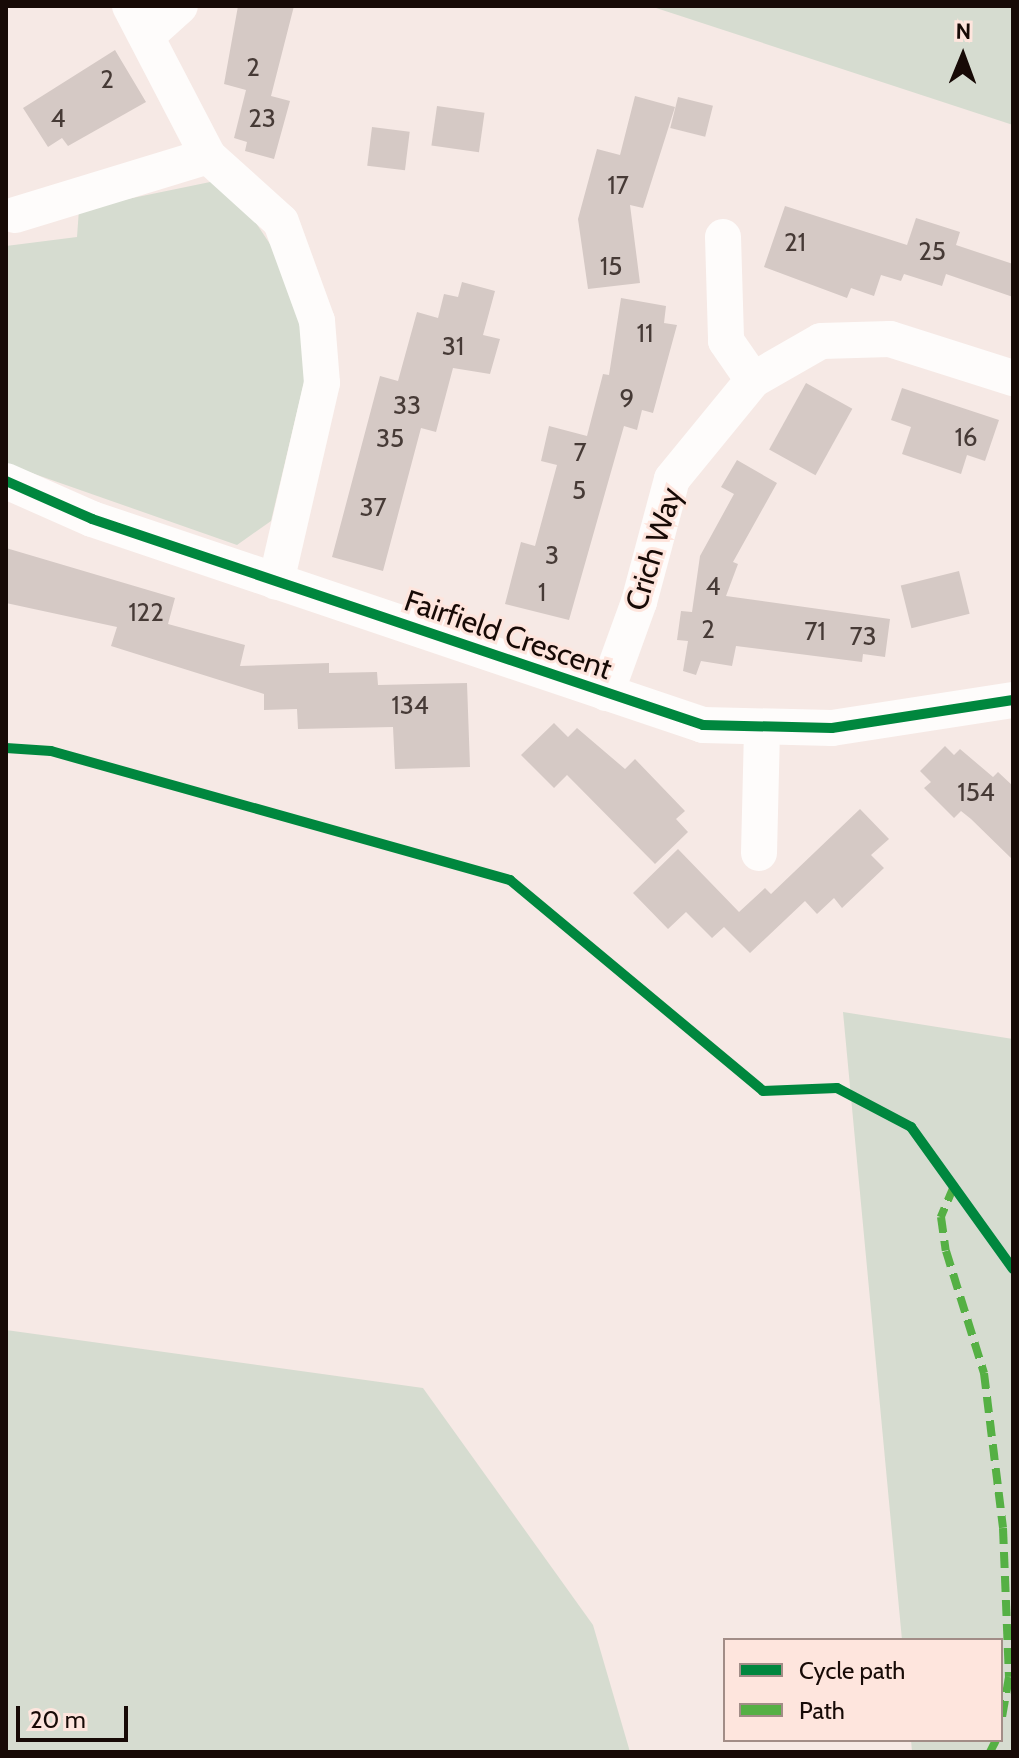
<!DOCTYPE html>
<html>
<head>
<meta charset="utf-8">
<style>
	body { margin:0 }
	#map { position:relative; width:1019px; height:1758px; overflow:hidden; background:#f6e9e5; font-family:Cabin,sans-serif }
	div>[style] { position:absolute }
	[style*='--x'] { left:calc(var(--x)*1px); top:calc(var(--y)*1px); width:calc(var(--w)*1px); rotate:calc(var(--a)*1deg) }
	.green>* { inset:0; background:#d6dcd0 }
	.building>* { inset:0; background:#d5c9c5; transform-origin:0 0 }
	.street>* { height:36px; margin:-18px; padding:0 18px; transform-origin:18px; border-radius:18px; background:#fefcfb }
	.quiet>* { height:8px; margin-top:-4px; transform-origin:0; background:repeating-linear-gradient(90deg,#55b044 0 16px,transparent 0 24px) }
	.cycleway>* { height:10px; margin:-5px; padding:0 5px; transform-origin:5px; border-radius:5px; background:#00873e }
	span { translate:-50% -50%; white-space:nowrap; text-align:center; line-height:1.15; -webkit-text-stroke:6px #fee5dd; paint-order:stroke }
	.number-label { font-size:26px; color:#463a36 }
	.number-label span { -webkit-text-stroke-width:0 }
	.street-label { font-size:30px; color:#170a06 }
	.frame { position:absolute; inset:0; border:8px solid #170a06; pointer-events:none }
	.legend { position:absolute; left:723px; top:1638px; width:280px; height:104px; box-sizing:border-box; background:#fee5dd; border:2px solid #a28d87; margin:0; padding:10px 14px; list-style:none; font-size:24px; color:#170a06 }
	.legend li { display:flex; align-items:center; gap:16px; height:40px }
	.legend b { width:40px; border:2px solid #a28d87 }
	.north { position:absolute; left:923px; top:16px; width:80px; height:80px; -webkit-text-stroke:6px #fee5dd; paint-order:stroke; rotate:1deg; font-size:22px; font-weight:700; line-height:32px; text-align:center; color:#170a06 }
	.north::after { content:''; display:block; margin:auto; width:28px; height:36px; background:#170a06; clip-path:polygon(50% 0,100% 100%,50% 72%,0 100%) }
	.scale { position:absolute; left:16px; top:1706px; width:112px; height:36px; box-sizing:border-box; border:4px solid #170a06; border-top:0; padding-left:10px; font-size:24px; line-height:28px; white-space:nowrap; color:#170a06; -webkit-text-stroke:6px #fee5dd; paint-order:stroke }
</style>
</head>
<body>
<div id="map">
	<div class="green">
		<div style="clip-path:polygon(650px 6px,1013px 6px,1013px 125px)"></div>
		<div style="clip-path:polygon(215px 181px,252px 217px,282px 262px,304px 310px,305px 378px,271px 521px,237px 545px,6px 464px,6px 246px,77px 237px,79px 209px)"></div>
		<div style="clip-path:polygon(843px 1012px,1013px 1039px,1013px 1752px,912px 1752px,911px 1740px,1001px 1740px,1001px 1640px,902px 1640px)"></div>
		<div style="clip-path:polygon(6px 1330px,423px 1388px,593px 1625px,630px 1752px,6px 1752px)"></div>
	</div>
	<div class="building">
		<div style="clip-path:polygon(238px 6px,294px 6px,271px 96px,290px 101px,274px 159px,245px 151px,247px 142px,234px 138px,246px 90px,224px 84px)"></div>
		<div style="clip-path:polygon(115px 50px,146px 102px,68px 146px,62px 138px,48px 147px,23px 108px)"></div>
		<div style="clip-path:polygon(635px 96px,675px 107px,643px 208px,630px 205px,640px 283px,588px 289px,578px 219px,597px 149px,620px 155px)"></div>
		<div style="left:678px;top:97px;width:36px;height:32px;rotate:14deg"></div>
		<div style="left:437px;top:106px;width:48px;height:40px;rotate:8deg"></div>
		<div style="left:372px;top:127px;width:38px;height:39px;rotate:7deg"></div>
		<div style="clip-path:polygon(785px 206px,907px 245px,916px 218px,960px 232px,956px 245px,1013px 264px,1013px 297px,946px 274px,942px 286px,904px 274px,901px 281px,881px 275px,874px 296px,851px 288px,847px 298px,764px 267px)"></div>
		<div style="clip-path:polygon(462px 282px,495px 291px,483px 335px,500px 339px,490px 374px,453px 368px,436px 432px,421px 428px,383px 571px,332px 557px,380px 376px,398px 381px,417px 312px,438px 318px,444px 294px,458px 297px)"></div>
		<div style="clip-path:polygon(621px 298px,666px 306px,664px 323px,677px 325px,653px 413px,642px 410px,637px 430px,624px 426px,569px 620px,505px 604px,521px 542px,535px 546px,557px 465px,541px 461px,549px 426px,587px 436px,603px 374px,609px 375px)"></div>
		<div style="left:806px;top:383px;width:53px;height:76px;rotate:29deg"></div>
		<div style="clip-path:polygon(902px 388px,999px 420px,985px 461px,967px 455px,961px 474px,902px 454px,911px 427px,891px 420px)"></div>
		<div style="clip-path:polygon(737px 460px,777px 483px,733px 562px,738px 564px,726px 596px,890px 619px,885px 657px,863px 654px,862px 662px,736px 646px,732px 666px,701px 661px,696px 675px,683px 671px,688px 641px,677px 640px,681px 611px,692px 612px,700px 556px,734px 494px,721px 487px)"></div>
		<div style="clip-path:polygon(6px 548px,175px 598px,168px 624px,245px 645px,240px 666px,329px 663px,329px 673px,377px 672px,378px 685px,467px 683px,470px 767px,395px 769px,393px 727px,298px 729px,297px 709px,264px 710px,264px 694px,111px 646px,117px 627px,6px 603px)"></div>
		<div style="left:959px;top:571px;width:44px;height:60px;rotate:76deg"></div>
		<div style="clip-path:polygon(554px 723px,568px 737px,577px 728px,625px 769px,635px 759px,685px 811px,676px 819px,688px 832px,655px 864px,567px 775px,554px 788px,521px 755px)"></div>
		<div style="clip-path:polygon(945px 746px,954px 755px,960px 749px,993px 777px,998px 772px,1013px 786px,1013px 860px,971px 819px,961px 811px,954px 818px,924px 788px,931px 782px,920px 771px)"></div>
		<div style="clip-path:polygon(860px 809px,889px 839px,871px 855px,884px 868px,842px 908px,834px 898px,817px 914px,805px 901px,750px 953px,724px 927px,712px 938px,686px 912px,668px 929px,633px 893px,678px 849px,739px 912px,765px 888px,771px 894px)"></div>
	</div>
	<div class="street">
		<div style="--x:130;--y:6;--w:169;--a:62.5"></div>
		<div style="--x:208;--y:156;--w:98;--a:42.1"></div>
		<div style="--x:281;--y:222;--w:105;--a:70"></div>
		<div style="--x:317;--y:321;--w:62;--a:85.4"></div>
		<div style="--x:322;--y:383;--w:204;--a:103"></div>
		<div style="--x:148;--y:35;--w:43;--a:-42.2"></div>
		<div style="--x:15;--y:215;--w:202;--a:-17"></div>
		<div style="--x:723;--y:237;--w:104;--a:88.3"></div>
		<div style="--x:726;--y:341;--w:47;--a:55.3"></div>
		<div style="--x:6;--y:481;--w:94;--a:23.8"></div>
		<div style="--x:92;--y:519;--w:645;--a:18.63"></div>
		<div style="--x:703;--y:725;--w:129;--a:1.3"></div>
		<div style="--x:832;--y:728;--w:183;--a:-8.8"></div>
		<div style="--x:606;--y:693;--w:97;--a:-70.1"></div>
		<div style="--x:639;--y:602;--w:127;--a:-75"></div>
		<div style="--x:672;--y:479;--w:128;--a:-50.7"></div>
		<div style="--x:753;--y:380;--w:78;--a:-29.8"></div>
		<div style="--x:821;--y:341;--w:69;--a:-1.7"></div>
		<div style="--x:890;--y:339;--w:129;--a:17.6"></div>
		<div style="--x:759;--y:853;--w:122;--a:-88.6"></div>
	</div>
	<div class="quiet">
		<div style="--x:954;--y:1186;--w:34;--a:113"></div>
		<div style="--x:941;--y:1217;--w:34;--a:82"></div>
		<div style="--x:946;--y:1251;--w:128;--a:72.7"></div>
		<div style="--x:984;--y:1373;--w:156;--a:83"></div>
		<div style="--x:1003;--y:1528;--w:149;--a:87.7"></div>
		<div style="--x:1009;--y:1677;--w:47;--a:99.9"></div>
		<div style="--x:990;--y:1752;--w:13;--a:-63"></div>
	</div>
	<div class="cycleway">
		<div style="--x:6;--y:481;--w:94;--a:23.8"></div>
		<div style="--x:92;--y:519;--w:645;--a:18.63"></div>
		<div style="--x:703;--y:725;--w:129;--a:1.3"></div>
		<div style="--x:832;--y:728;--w:183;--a:-8.8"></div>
		<div style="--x:6;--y:748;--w:45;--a:3.8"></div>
		<div style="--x:51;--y:751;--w:477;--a:15.7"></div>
		<div style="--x:510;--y:880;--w:329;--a:39.8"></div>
		<div style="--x:763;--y:1091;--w:74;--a:-2.3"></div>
		<div style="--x:837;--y:1088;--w:84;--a:27.8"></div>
		<div style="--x:911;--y:1127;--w:175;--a:54.3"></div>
	</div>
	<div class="number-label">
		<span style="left:253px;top:68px">2</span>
		<span style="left:107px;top:80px">2</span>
		<span style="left:58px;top:119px">4</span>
		<span style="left:262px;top:119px">23</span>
		<span style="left:618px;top:186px">17</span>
		<span style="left:795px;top:243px">21</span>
		<span style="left:932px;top:252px">25</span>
		<span style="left:611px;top:267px">15</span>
		<span style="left:645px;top:334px">11</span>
		<span style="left:453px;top:347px">31</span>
		<span style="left:627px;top:399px">9</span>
		<span style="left:407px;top:406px">33</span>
		<span style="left:966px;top:438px">16</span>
		<span style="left:390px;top:439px">35</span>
		<span style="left:580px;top:453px">7</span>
		<span style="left:579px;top:491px">5</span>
		<span style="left:373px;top:508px">37</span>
		<span style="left:552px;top:556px">3</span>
		<span style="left:713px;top:587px">4</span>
		<span style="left:542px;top:593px">1</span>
		<span style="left:146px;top:613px">122</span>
		<span style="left:708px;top:630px">2</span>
		<span style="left:815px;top:632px">71</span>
		<span style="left:863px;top:637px">73</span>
		<span style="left:410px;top:706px">134</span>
		<span style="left:976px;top:793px">154</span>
	</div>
	<div class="street-label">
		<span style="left:654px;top:549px;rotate:-73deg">Crich Way</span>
		<span style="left:508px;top:635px;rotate:19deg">Fairfield Crescent</span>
	</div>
	<div class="frame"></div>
	<ul class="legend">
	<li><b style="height:10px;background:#00873e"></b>Cycle path</li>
	<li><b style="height:10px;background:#55b044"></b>Path</li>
	</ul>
	<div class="north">N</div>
	<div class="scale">20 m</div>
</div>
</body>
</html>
